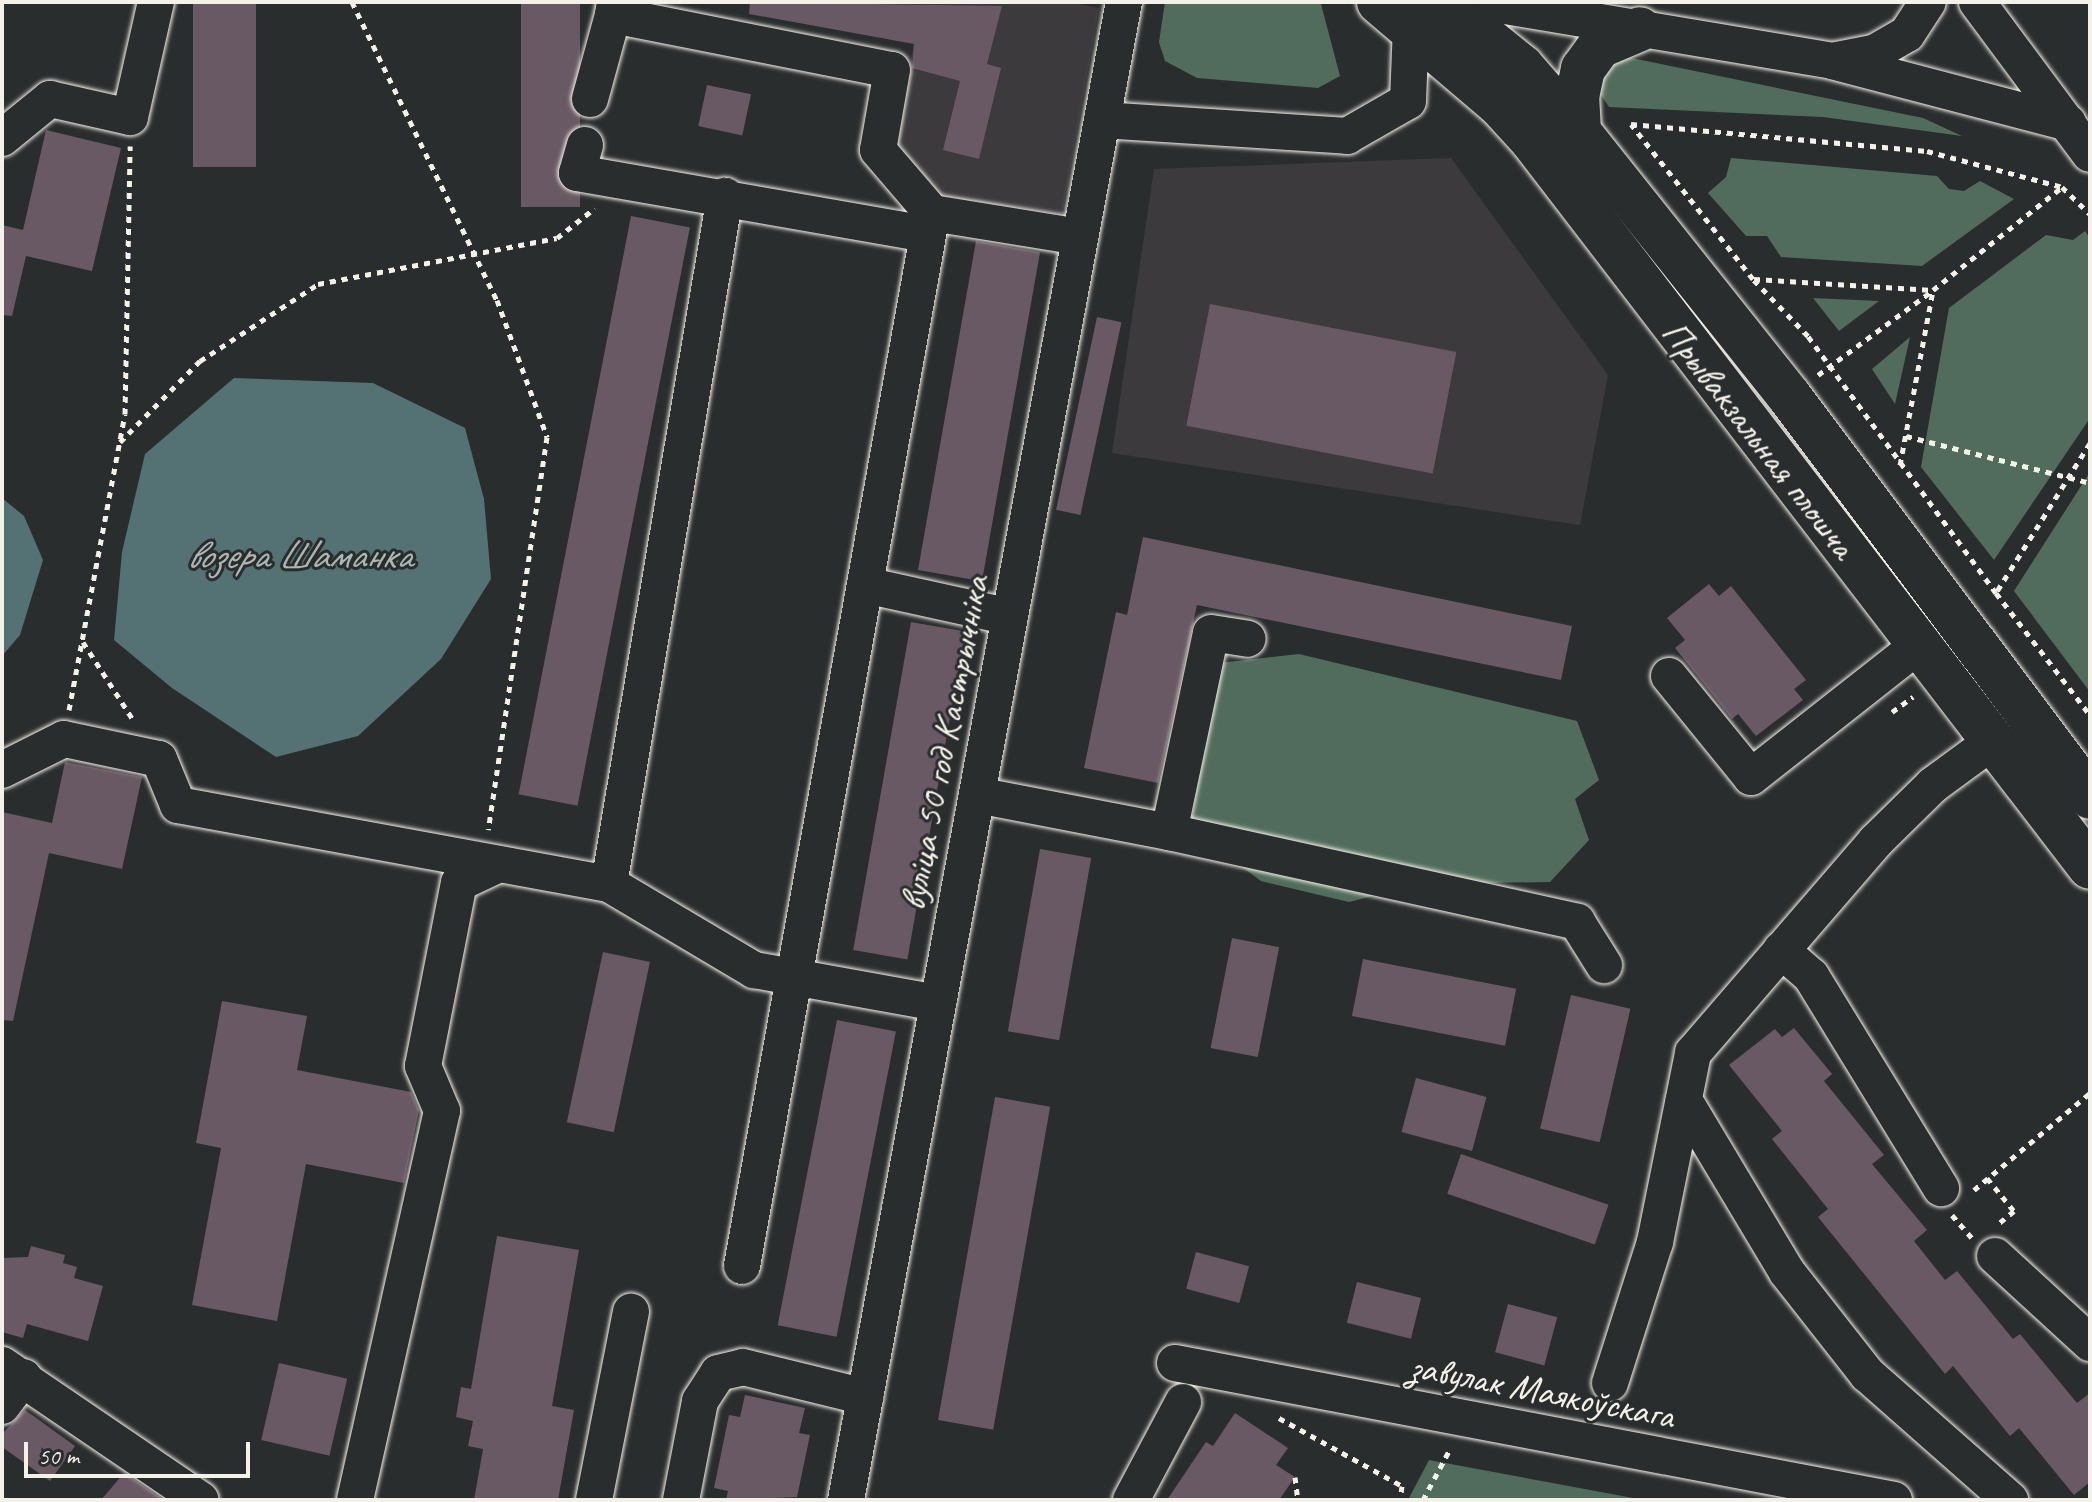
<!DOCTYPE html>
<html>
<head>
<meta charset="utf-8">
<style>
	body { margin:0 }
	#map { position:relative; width:2092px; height:1502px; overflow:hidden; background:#2a2d2e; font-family:Caveat,sans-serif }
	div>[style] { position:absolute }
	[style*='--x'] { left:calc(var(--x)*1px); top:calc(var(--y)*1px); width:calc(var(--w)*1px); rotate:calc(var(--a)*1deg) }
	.built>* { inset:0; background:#3d3a3e }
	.green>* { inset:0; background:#516c5c }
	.water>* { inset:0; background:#547173 }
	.building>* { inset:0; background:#695964; transform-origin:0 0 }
	.path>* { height:5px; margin-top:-2.5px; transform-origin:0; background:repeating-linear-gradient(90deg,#f4f1e8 0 6px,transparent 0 12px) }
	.roads { filter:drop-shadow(0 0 2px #f4f1e8) drop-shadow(0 0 2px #f4f1e8) }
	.minor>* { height:36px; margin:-18px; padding:0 18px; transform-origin:18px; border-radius:18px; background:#2a2d2e }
	.major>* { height:44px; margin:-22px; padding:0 22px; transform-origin:22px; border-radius:22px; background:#2a2d2e }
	span { translate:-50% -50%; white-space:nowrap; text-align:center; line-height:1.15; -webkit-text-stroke:6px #2a2d2e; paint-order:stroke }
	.street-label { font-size:38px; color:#f4f1e8 }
	.water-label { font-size:40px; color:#acb7b3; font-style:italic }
	.frame { position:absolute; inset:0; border:4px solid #f4f1e8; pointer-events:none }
	.scale { position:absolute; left:24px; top:1442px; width:226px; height:36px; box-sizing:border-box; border:4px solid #f4f1e8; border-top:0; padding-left:10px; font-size:24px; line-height:28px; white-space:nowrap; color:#f4f1e8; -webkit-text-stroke:6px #2a2d2e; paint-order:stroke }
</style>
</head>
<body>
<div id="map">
	<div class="built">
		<div style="clip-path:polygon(922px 2px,1068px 2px,1099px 8px,1062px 214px,938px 196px,894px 147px)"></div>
		<div style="clip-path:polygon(1451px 158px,1608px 375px,1580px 525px,1112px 453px,1154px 169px)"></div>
	</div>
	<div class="green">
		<div style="clip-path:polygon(1165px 2px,1321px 4px,1340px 76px,1318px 88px,1197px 78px,1165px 61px,1159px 42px)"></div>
		<div style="clip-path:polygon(1622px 56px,1923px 118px,1962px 136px,1823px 117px,1609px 107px,1599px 92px,1605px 69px)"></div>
		<div style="clip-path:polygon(1731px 158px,1937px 176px,1949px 189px,1964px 191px,1980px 181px,2014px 199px,1922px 266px,1781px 257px,1767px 236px,1746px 236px,1708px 193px,1726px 177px)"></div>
		<div style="clip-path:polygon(2085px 231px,2090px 238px,2090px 418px,1994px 560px,1921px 467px,1949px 308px,2046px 235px,2073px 240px)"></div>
		<div style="clip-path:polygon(1813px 298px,1879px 301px,1839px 331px)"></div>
		<div style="clip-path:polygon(1910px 337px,1895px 404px,1872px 369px)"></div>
		<div style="clip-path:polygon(2090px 472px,2090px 692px,2014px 591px)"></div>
		<div style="clip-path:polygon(1299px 654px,1577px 721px,1599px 780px,1575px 799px,1589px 840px,1550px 882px,1419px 884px,1349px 902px,1261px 881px,1190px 828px,1219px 663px)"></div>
		<div style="clip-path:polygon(1429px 1460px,1644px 1500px,1408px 1500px)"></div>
	</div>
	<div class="water">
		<div style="clip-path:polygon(234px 378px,373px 383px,465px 428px,484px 499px,491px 579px,441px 659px,358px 736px,276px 757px,172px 688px,114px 640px,122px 552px,145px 454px)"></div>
		<div style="clip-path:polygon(2px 498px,24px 516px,43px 560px,20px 635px,2px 656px)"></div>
	</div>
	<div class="building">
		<div style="left:193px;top:2px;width:63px;height:165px"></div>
		<div style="left:521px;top:2px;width:59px;height:205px"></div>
		<div style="clip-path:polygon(750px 2px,1002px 6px,987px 64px,1001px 68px,979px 159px,943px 150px,960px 81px,912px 68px,914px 44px,749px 14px)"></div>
		<div style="left:707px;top:85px;width:45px;height:42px;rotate:12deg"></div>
		<div style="clip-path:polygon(46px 130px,121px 148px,92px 271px,26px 256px,12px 316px,2px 315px,2px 225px,23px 230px)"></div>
		<div style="left:631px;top:216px;width:60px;height:589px;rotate:11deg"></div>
		<div style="left:976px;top:241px;width:65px;height:334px;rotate:10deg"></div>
		<div style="left:1210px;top:304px;width:251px;height:124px;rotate:11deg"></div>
		<div style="left:1097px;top:317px;width:25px;height:197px;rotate:12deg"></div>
		<div style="clip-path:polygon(1143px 537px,1572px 626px,1561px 680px,1197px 605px,1158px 783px,1084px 768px,1116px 612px,1127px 615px)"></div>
		<div style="clip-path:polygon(1709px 584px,1719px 596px,1731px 586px,1806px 680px,1794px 689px,1803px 700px,1756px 736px,1738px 714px,1732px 719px,1675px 648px,1685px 640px,1667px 618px)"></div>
		<div style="left:911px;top:622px;width:55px;height:333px;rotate:10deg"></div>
		<div style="clip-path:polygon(65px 762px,142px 777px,122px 869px,49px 853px,13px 1021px,2px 1020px,2px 812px,52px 823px)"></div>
		<div style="left:1040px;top:849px;width:52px;height:185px;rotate:10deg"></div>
		<div style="left:1232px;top:938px;width:48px;height:112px;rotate:11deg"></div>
		<div style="left:603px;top:952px;width:48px;height:174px;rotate:12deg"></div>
		<div style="left:1363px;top:959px;width:156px;height:58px;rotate:11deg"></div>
		<div style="left:1571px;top:995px;width:61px;height:137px;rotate:13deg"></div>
		<div style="clip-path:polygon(222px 1001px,307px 1016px,297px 1070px,411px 1092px,419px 1110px,404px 1183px,306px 1164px,277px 1321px,192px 1305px,221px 1148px,196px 1143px)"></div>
		<div style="left:837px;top:1020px;width:60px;height:311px;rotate:11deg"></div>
		<div style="clip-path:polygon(1794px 1028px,1832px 1074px,1824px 1081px,1884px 1155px,1872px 1164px,1927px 1230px,1914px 1241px,1945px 1280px,1957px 1271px,2013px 1339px,2020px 1334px,2077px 1403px,2090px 1393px,2090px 1482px,2074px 1495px,2019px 1428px,2010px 1436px,1953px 1366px,1945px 1374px,1818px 1217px,1828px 1209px,1772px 1139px,1782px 1131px,1729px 1065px,1775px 1029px,1782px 1037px)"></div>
		<div style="left:1416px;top:1078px;width:73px;height:56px;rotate:15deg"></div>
		<div style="left:995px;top:1097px;width:56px;height:328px;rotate:10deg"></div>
		<div style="left:1461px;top:1154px;width:156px;height:42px;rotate:19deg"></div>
		<div style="clip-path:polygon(497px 1236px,579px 1250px,552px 1406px,574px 1410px,558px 1500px,474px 1500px,483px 1449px,468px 1446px,473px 1421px,456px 1417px,461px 1387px,471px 1389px)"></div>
		<div style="clip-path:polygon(31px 1246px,65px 1255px,63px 1263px,77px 1267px,74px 1278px,103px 1286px,88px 1341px,27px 1324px,23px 1338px,2px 1332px,2px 1258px,28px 1257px)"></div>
		<div style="left:1196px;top:1252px;width:55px;height:38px;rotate:15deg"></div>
		<div style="left:1357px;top:1282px;width:66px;height:42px;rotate:14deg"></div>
		<div style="left:1508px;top:1304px;width:51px;height:50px;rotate:15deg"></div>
		<div style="left:279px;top:1363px;width:70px;height:79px;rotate:13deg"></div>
		<div style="clip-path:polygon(745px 1395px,805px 1408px,799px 1433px,810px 1435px,797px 1497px,726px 1500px,728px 1491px,714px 1488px,729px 1415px,740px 1417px)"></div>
		<div style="clip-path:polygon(25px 1410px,75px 1446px,50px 1481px,2px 1447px,2px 1434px)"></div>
		<div style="clip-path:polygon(1235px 1413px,1288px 1448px,1276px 1465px,1295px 1477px,1279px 1500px,1167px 1500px,1206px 1442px,1213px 1446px)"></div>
		<div style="clip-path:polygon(124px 1473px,164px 1500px,101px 1500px)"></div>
	</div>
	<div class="path">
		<div style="--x:352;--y:2;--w:331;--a:64.1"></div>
		<div style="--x:497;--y:300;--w:146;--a:69.9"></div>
		<div style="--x:547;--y:437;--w:397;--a:98.5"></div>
		<div style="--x:1754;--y:279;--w:179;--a:3.5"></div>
		<div style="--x:1818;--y:375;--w:142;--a:-36.4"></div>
		<div style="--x:1906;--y:436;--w:190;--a:14.3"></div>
		<div style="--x:120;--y:442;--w:114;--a:-45.4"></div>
		<div style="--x:200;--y:361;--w:141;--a:-33.1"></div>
		<div style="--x:318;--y:284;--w:243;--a:-10.9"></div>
		<div style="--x:557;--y:238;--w:48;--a:-38.3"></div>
		<div style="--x:2090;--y:443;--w:177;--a:122.1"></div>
		<div style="--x:1996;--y:593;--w:154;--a:52.4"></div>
		<div style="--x:1900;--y:465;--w:178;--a:-79.3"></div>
		<div style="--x:1933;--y:290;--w:164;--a:-38.6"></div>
		<div style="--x:1996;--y:593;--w:318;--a:-126.2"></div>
		<div style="--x:1808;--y:336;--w:79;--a:-134"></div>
		<div style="--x:1753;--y:279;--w:197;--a:-128.2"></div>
		<div style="--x:1631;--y:124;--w:297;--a:5.2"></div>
		<div style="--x:1927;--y:151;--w:140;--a:14.9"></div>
		<div style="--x:2062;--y:187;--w:39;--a:44"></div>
		<div style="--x:83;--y:642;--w:94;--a:57.2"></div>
		<div style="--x:69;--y:710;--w:301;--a:-79.3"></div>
		<div style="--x:125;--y:414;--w:268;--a:-88.9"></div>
		<div style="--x:1892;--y:712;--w:26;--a:-36"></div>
		<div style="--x:1987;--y:1178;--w:43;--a:50.7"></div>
		<div style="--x:2014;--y:1211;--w:22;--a:141"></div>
		<div style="--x:1974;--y:1190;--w:151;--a:-39.9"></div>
		<div style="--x:1952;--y:1215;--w:30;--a:49"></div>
		<div style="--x:1279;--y:1418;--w:141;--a:28.9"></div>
		<div style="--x:1402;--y:1486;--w:14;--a:98"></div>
		<div style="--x:1295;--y:1477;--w:23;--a:83"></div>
		<div style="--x:1423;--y:1500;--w:58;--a:-62.1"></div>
	</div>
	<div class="roads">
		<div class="minor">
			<div style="--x:615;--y:2;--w:13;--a:99"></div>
			<div style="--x:613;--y:15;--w:284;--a:11.2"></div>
			<div style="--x:892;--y:70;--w:81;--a:99.9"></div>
			<div style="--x:878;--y:150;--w:83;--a:49.4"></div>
			<div style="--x:932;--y:213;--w:1070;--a:100.23"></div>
			<div style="--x:1481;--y:2;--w:356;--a:9.5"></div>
			<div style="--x:1832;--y:61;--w:244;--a:14.7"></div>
			<div style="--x:1977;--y:2;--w:189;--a:53.4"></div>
			<div style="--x:1837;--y:60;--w:38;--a:-11"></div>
			<div style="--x:1874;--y:53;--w:38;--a:-30"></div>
			<div style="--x:1907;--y:34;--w:38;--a:-57"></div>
			<div style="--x:590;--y:99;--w:87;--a:-74.7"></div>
			<div style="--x:1102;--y:120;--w:246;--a:3.7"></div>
			<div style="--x:1347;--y:136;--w:70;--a:-29.8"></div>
			<div style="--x:1408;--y:101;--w:74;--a:-87.7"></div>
			<div style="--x:2;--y:138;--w:62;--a:-39.1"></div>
			<div style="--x:50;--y:99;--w:82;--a:12.7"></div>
			<div style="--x:130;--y:117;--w:118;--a:-77.3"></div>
			<div style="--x:585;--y:145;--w:29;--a:106"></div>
			<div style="--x:577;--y:173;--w:356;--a:9.9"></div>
			<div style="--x:932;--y:213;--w:150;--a:9.2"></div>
			<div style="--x:865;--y:585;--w:148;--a:12.4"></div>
			<div style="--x:1669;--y:676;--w:130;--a:50.9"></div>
			<div style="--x:1751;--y:777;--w:214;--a:-38.2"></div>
			<div style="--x:2;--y:770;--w:69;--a:-26.6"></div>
			<div style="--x:64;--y:739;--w:97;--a:11.9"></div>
			<div style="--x:159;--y:759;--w:50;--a:67.6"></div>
			<div style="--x:178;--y:805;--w:438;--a:10.4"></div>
			<div style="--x:609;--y:884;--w:169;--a:30.7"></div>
			<div style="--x:754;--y:970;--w:187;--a:10.2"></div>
			<div style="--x:977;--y:795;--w:196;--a:10.9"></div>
			<div style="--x:1169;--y:832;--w:203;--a:-78.1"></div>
			<div style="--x:1211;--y:633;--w:37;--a:9"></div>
			<div style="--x:1169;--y:832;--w:418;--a:12.4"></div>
			<div style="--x:1577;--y:922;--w:51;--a:57.9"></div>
			<div style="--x:609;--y:884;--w:698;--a:-80.43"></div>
			<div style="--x:1781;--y:950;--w:40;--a:41"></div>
			<div style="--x:1811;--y:976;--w:249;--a:58.5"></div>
			<div style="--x:1684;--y:1100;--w:200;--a:59.1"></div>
			<div style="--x:1787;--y:1272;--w:130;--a:51.9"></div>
			<div style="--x:1867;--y:1374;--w:191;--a:41.4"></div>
			<div style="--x:1995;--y:1256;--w:129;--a:42.5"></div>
			<div style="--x:1175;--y:1363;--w:732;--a:10.79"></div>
			<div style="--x:2;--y:1365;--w:240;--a:34.2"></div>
			<div style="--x:1610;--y:1383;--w:148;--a:-72.3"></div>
			<div style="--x:1655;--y:1242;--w:193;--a:-78.6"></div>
			<div style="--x:1693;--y:1053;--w:279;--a:-49.2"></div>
			<div style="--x:1875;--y:842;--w:81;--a:-44.5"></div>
			<div style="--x:1933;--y:785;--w:74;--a:-36.3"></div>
			<div style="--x:2;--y:1406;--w:36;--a:-53"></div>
			<div style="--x:355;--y:1500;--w:399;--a:-77.4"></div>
			<div style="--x:442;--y:1111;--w:49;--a:-112.9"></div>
			<div style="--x:423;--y:1066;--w:187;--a:-78.9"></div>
			<div style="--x:459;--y:883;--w:44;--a:-25.4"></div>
			<div style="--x:594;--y:1500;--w:192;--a:-78.9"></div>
			<div style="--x:681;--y:1500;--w:101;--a:-79.1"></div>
			<div style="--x:700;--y:1401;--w:33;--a:-57"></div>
			<div style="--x:718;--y:1373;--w:26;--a:-13"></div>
			<div style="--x:743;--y:1367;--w:126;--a:13.8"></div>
			<div style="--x:846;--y:1500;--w:1524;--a:-79.49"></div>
			<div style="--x:1131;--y:1500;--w:111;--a:-62"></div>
		</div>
		<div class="major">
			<div style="--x:1379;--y:2;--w:157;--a:40.4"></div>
			<div style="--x:1499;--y:104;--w:49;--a:47.5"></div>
			<div style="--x:1532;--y:140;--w:916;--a:52.49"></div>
			<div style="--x:1416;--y:2;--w:66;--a:25"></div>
			<div style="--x:1476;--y:30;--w:59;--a:38.8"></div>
			<div style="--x:1522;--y:67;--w:86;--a:48.8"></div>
			<div style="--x:1579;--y:132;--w:337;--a:51.5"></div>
			<div style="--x:1789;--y:396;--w:501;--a:53.11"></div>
			<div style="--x:1579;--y:132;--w:35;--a:-93"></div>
			<div style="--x:1577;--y:97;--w:29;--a:-78"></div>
			<div style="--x:1583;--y:69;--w:29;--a:-54"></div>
			<div style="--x:1600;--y:46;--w:43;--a:-23"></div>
		</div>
	</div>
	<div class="street-label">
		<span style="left:1759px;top:439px;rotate:52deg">Прывакзальная плошча</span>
		<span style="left:944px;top:743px;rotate:-79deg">вуліца 50 год Кастрычніка</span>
		<span style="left:1542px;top:1391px;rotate:11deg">завулак Маякоўскага</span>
	</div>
	<div class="water-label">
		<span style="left:299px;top:555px">возера Шаманка</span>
	</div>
	<div class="frame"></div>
	<div class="scale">50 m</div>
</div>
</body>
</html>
